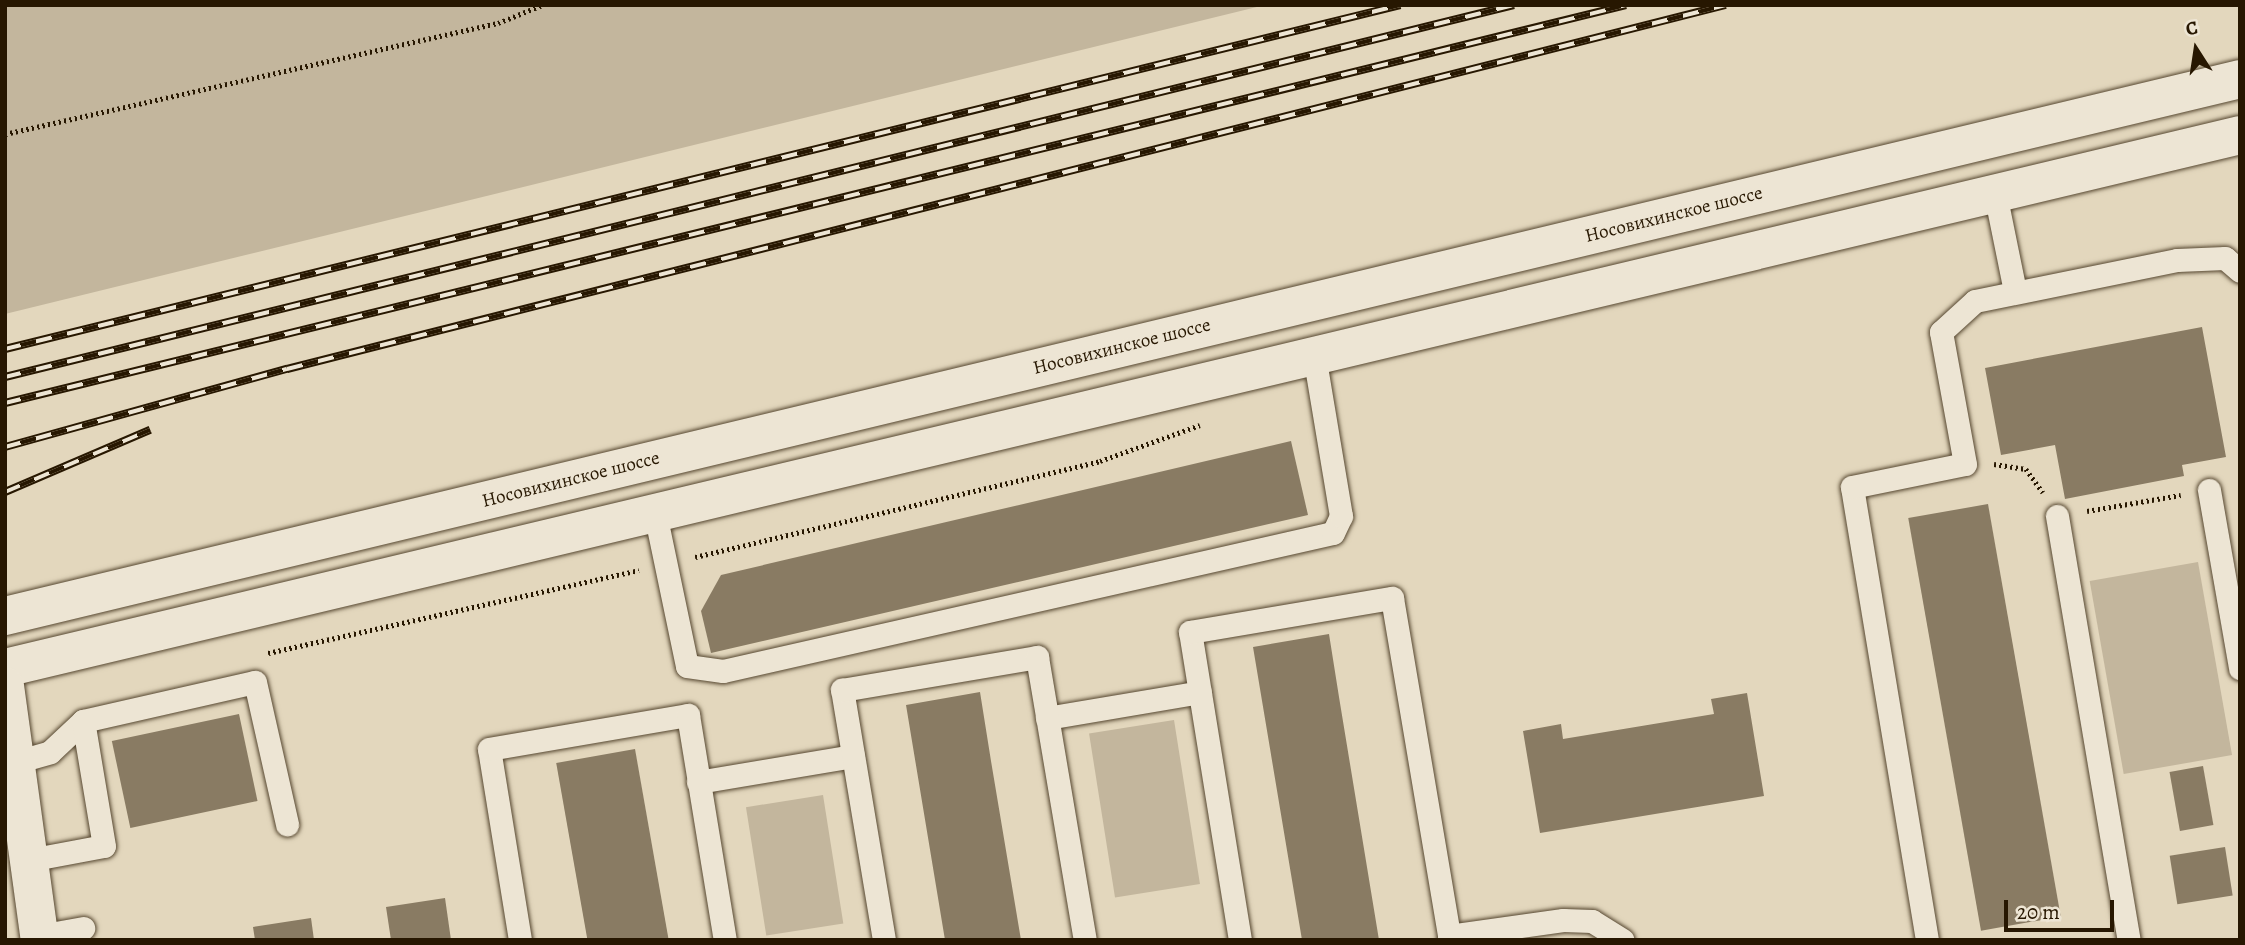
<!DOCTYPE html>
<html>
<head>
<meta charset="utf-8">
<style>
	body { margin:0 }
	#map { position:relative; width:2245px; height:945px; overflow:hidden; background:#e3d7bd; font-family:Alegreya,serif }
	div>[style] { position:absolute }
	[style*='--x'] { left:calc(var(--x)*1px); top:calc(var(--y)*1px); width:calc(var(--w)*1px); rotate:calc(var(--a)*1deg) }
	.green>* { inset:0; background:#c3b69d; transform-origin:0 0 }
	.building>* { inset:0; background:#897b63; transform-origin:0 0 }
	.path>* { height:4.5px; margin-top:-2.25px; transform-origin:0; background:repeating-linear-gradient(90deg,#271701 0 2px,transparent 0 5.5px) }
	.roads { filter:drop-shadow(0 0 2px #564730) drop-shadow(0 0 2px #564730) }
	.lane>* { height:23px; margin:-11.5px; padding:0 11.5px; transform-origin:11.5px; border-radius:11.5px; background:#ede5d4 }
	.secondary>* { height:38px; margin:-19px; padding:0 19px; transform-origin:19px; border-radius:19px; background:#ede5d4 }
	.rail>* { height:8px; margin-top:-4px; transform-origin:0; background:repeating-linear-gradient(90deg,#ede5d4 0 16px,#271701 0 32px); box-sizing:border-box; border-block:2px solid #271701 }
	span { translate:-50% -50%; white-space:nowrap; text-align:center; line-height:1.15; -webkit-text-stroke:7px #ede5d4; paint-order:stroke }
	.street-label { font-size:19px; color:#271701 }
	.frame { position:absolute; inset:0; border:7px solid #271701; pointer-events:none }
	.north { position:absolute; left:2161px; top:14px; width:70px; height:70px; -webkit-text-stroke:5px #ede5d4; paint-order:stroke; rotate:348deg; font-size:19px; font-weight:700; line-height:28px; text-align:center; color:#271701 }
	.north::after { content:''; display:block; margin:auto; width:24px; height:32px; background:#271701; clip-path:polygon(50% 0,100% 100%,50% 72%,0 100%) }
	.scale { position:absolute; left:2004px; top:900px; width:110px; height:32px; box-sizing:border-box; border:4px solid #271701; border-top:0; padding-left:9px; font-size:21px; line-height:24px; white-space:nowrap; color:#271701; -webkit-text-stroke:5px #ede5d4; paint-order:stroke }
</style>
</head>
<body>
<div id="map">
	<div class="green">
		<div style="clip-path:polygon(5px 5px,1265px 5px,5px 314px)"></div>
		<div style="left:2198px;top:562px;width:196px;height:110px;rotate:80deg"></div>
		<div style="left:1174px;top:720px;width:166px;height:86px;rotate:81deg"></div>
		<div style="left:823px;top:795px;width:130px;height:78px;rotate:81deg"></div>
	</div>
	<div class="building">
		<div style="clip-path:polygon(2202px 327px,2226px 457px,2182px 465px,2184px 476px,2065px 499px,2055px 445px,2001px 455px,1985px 368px)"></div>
		<div style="clip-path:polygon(1291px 441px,1308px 515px,711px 653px,701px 611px,721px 575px)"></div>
		<div style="left:1988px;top:504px;width:419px;height:81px;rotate:80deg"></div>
		<div style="clip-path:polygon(1329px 634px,1339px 697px,1379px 940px,1302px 940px,1253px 647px)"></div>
		<div style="clip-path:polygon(980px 692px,991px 761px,1021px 940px,945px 940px,906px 705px)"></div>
		<div style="clip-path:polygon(1747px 693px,1764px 796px,1540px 833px,1523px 731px,1561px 724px,1563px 739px,1714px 714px,1711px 699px)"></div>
		<div style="left:239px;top:714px;width:89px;height:130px;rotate:78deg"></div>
		<div style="left:635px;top:749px;width:194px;height:80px;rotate:80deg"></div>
		<div style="left:2203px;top:766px;width:60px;height:34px;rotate:80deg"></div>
		<div style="left:2225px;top:847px;width:49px;height:56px;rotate:81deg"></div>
		<div style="clip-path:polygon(445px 898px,451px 940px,391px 940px,386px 907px)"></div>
		<div style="clip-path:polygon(311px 918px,314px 940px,255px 940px,253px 927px)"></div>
	</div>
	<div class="path">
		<div style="--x:5;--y:134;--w:505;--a:-12.69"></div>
		<div style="--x:498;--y:23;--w:48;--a:-22.2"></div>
		<div style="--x:1994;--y:464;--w:32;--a:9"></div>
		<div style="--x:2026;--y:469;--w:29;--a:54"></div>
		<div style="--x:2087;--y:511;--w:95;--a:-9.7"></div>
		<div style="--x:695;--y:557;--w:416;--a:-13.3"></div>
		<div style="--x:1100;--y:461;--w:106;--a:-19.8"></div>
		<div style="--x:268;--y:653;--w:380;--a:-12.6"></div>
	</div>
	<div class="roads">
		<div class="lane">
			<div style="--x:1995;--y:193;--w:100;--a:78.5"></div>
			<div style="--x:2209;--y:490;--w:181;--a:80.1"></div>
			<div style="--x:655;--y:513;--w:156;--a:78.2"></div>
			<div style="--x:687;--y:666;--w:36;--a:8"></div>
			<div style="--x:723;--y:671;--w:625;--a:-12.75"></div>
			<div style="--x:1333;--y:533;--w:19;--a:-65"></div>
			<div style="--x:1341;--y:516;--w:163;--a:-99.5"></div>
			<div style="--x:2057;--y:516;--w:430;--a:80.4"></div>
			<div style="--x:1047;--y:718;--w:155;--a:-9.6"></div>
			<div style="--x:16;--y:762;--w:35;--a:-16"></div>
			<div style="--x:50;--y:752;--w:45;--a:-43.2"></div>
			<div style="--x:83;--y:721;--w:176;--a:-12.8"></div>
			<div style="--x:255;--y:682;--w:146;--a:77.3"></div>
			<div style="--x:698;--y:782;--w:157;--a:-9.5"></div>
			<div style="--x:29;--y:860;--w:76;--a:-10.6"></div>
			<div style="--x:104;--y:846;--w:127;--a:-99.5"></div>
			<div style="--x:39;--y:936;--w:45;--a:-10.3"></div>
			<div style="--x:520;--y:940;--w:193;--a:-99.2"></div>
			<div style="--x:489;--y:749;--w:202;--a:-9.7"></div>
			<div style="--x:688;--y:715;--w:228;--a:80.7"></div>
			<div style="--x:884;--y:940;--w:254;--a:-99.5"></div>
			<div style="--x:842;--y:690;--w:198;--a:-9.6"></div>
			<div style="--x:1037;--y:657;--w:287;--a:80.4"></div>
			<div style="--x:1240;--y:940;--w:312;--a:-99.2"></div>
			<div style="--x:1190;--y:632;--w:205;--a:-9.6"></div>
			<div style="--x:1392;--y:598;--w:343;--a:80.4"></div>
			<div style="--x:1449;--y:940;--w:4;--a:-90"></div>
			<div style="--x:1449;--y:936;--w:115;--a:-8"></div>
			<div style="--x:1563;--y:920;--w:29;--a:2"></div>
			<div style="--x:1592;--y:921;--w:36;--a:32"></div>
			<div style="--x:1927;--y:940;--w:459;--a:-99.4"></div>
			<div style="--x:1852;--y:487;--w:115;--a:-11.5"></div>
			<div style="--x:1965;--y:464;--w:134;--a:-100.3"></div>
			<div style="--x:1941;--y:332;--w:46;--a:-42.4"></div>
			<div style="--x:1975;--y:301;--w:206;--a:-11.5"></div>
			<div style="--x:2177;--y:260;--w:48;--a:-2.4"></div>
			<div style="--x:2225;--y:258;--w:20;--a:41"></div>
		</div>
		<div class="secondary">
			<div style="--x:5;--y:616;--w:2299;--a:-13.51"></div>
			<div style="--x:5;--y:668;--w:2298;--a:-13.41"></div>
			<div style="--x:5;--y:686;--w:256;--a:82.2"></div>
		</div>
	</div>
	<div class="rail">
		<div style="--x:5;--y:349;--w:1437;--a:-13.85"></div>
		<div style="--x:5;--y:377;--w:1554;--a:-13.85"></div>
		<div style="--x:5;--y:403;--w:1669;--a:-13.79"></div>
		<div style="--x:5;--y:447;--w:293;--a:-15.5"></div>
		<div style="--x:287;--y:369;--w:1484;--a:-14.2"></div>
		<div style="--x:5;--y:492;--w:158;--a:-23.2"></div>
	</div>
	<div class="street-label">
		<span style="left:1674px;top:215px;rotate:-14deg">Носовихинское шоссе</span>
		<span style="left:1122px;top:347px;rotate:-14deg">Носовихинское шоссе</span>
		<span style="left:571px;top:480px;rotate:-14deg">Носовихинское шоссе</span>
	</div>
	<div class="frame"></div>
	<div class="north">С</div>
	<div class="scale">20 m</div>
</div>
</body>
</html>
